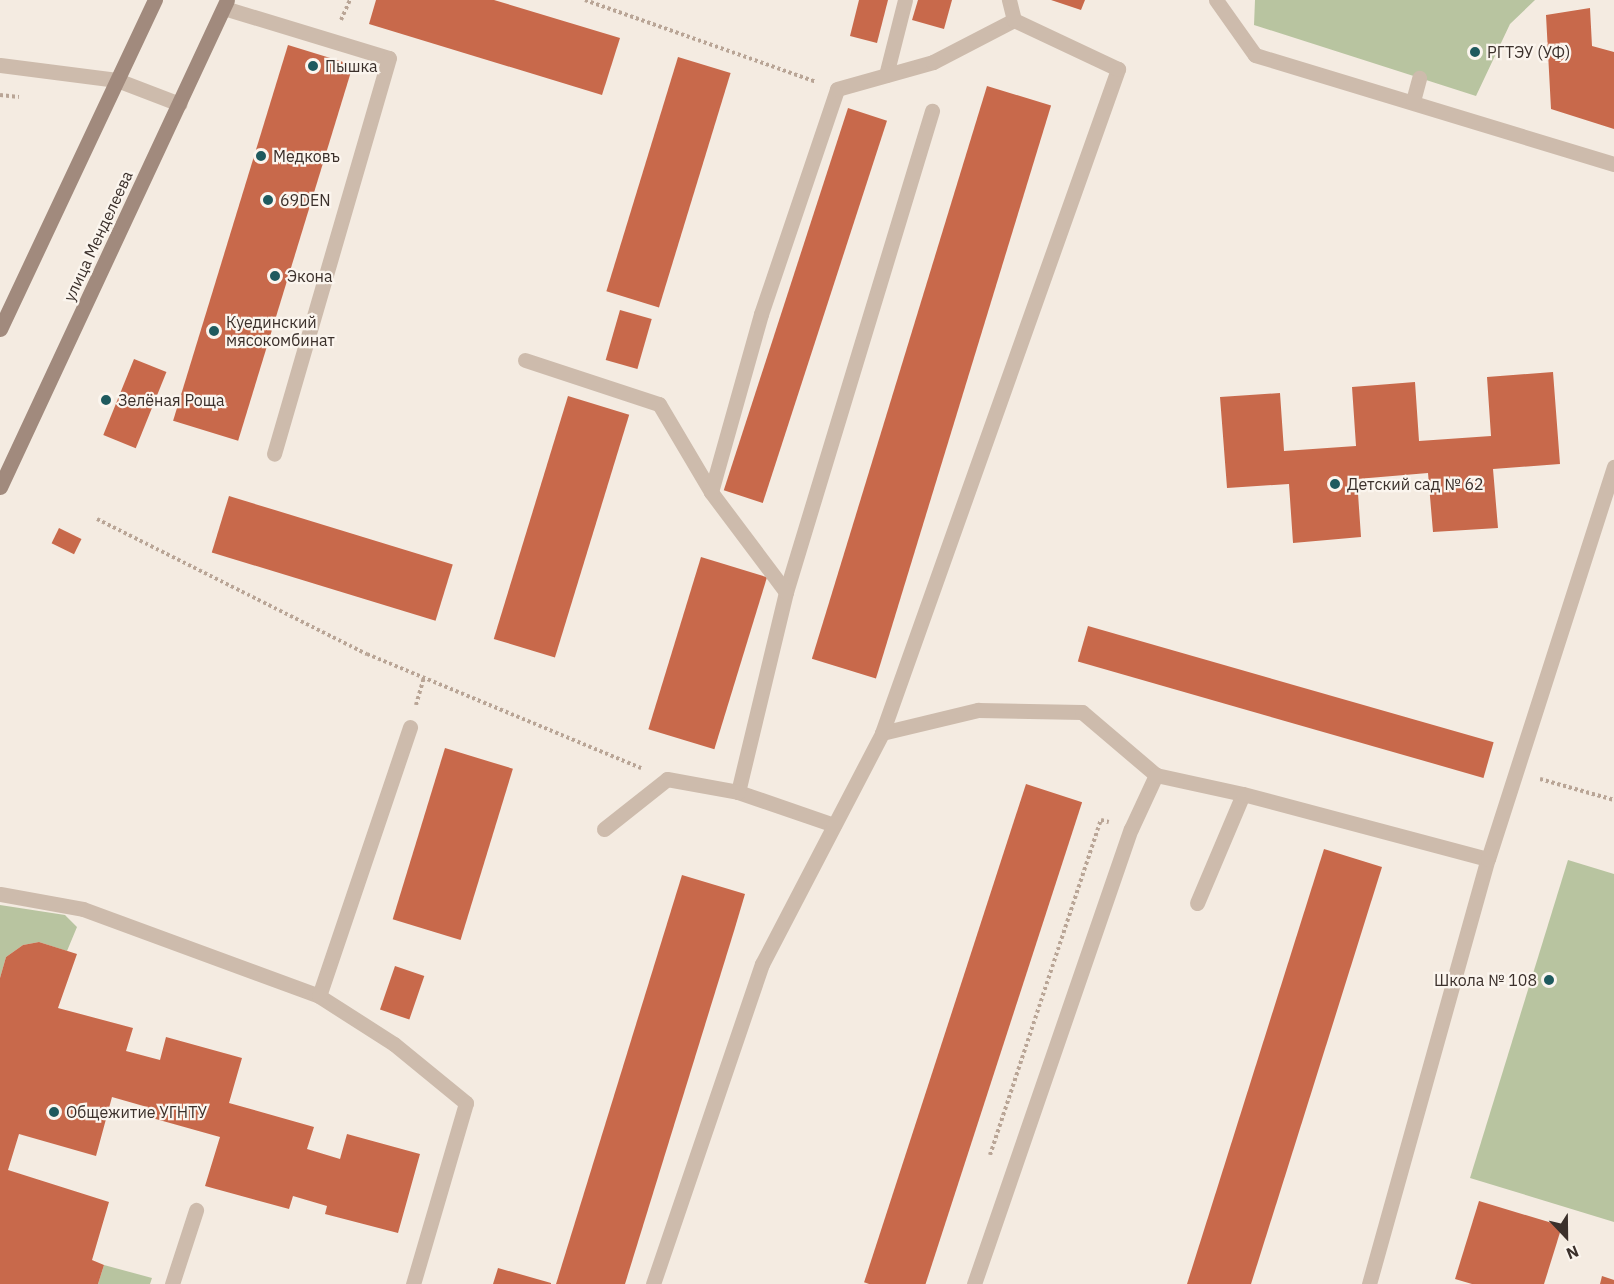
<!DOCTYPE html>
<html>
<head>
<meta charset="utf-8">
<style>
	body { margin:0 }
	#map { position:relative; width:1614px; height:1284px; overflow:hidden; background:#f4ebe1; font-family:"IBM Plex Sans",sans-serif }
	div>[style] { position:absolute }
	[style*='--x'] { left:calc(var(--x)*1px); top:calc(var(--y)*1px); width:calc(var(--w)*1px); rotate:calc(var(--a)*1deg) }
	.green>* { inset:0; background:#b8c4a0 }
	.building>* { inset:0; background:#c8694b; transform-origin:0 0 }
	.path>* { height:4px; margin-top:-2px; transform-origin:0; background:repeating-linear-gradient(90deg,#b9a596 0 3px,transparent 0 6px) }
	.service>* { height:15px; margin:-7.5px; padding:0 7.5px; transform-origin:7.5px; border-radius:7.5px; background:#cdbbac }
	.minor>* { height:15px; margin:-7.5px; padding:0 7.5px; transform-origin:7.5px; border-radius:7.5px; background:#cdbbac }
	.secondary>* { height:15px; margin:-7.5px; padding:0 7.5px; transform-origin:7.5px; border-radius:7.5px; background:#a18a7d }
	.dots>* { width:16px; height:16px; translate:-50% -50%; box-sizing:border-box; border:3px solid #fbf5ee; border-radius:50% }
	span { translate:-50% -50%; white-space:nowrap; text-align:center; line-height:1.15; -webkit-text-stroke:4.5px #fbf5ee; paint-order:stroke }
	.poi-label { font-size:16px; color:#3b302b }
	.left { translate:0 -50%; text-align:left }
	.right { translate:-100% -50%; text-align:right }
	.street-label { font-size:16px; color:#3b302b }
	.north { position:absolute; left:1536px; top:1206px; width:60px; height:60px; -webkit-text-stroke:4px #fbf5ee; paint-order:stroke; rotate:158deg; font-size:16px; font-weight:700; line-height:24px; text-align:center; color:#3b302b }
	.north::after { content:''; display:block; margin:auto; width:21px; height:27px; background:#3b302b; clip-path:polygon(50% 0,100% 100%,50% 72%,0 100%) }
</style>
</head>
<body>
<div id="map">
	<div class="green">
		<div style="clip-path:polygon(1255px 0,1535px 0,1510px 24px,1476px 96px,1254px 25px)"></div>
		<div style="clip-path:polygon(1568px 860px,1614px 874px,1614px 1222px,1470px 1178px)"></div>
		<div style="clip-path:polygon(0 905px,65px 915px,77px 927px,67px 951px,39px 942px,23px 945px,6px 957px,0 978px)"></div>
		<div style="clip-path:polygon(104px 1265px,152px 1278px,150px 1284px,98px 1284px)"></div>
	</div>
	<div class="building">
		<div style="clip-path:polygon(376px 0,494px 0,620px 38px,602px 95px,369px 24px)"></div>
		<div style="clip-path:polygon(859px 0,888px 0,877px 43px,850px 36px)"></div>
		<div style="clip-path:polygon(918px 0,952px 0,944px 29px,912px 20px)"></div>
		<div style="clip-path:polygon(1051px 0,1085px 0,1081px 10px)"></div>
		<div style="clip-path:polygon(1590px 8px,1592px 46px,1614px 52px,1614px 129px,1551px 109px,1546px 15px)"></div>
		<div style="left:288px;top:45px;width:68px;height:393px;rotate:17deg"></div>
		<div style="left:678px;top:57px;width:55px;height:245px;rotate:17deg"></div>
		<div style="left:987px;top:86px;width:67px;height:599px;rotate:17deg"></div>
		<div style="left:848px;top:108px;width:41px;height:402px;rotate:18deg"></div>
		<div style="left:620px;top:310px;width:33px;height:52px;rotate:16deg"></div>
		<div style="left:134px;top:359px;width:35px;height:82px;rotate:22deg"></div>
		<div style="clip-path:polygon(1553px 372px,1560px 464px,1493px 469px,1498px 528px,1433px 532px,1428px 473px,1357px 479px,1361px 537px,1293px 543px,1289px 484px,1227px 488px,1220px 397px,1280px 393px,1284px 451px,1356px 446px,1352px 387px,1415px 382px,1419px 441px,1491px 436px,1487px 377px)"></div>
		<div style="left:568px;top:396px;width:64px;height:254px;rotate:17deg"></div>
		<div style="left:229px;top:496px;width:234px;height:59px;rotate:17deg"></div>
		<div style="left:59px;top:528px;width:25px;height:17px;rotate:26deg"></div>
		<div style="left:701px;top:557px;width:69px;height:180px;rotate:17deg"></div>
		<div style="left:1088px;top:626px;width:422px;height:37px;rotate:16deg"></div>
		<div style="left:445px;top:748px;width:71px;height:179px;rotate:17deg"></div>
		<div style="left:1026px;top:784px;width:59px;height:524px;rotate:18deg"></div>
		<div style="clip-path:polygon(1324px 849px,1382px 867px,1314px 1084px,1251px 1284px,1187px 1284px)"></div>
		<div style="clip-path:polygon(682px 875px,745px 894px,734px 931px,625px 1284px,556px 1284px)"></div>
		<div style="clip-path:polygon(39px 942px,77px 954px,58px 1008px,133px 1028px,126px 1051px,160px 1060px,166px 1037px,242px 1058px,229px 1103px,314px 1127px,307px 1149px,340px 1159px,347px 1134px,420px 1154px,398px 1233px,325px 1214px,327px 1206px,293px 1196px,289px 1209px,205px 1186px,220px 1137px,145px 1116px,147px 1107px,112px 1097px,96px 1156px,19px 1134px,8px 1170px,109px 1202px,92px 1260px,104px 1265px,98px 1284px,0 1284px,0 978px,6px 957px,23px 945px)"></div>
		<div style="left:395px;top:966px;width:31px;height:46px;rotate:19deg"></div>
		<div style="clip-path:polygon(1479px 1201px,1562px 1226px,1544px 1284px,1472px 1284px,1455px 1279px)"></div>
		<div style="clip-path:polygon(498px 1268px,551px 1283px,551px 1284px,493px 1284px)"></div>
		<div style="clip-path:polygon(1602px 1276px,1614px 1280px,1614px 1284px,1600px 1284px)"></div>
	</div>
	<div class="path">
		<div style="--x:585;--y:0;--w:245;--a:19.5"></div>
		<div style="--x:341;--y:20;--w:22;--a:-66"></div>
		<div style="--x:0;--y:95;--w:19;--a:6"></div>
		<div style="--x:97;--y:519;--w:302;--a:26.6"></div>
		<div style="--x:367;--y:654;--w:297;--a:22.6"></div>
		<div style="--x:416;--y:705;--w:29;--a:-74"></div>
		<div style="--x:1540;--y:779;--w:77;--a:15.8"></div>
		<div style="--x:990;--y:1155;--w:353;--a:-71.7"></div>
		<div style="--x:1101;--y:820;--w:8;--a:14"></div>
	</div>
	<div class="service">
		<div style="--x:1216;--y:0;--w:67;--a:54.7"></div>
		<div style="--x:1255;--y:55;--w:375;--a:16.9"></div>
		<div style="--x:224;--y:8;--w:172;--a:16.9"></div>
		<div style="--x:389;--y:58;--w:412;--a:106.2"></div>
		<div style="--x:886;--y:75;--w:77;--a:-75.8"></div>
		<div style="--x:1413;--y:101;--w:24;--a:-75"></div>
		<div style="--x:525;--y:360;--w:141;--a:18.2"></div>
		<div style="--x:659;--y:404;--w:102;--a:59.4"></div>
		<div style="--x:786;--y:592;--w:503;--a:-73.12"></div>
		<div style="--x:882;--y:733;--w:99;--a:-13.5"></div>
		<div style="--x:978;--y:710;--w:104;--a:1.1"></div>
		<div style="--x:1082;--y:712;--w:97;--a:40.4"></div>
		<div style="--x:834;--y:825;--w:102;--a:-161"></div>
		<div style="--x:738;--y:792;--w:206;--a:-76.5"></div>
		<div style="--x:786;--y:592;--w:125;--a:-126.9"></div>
		<div style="--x:711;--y:492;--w:185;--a:-74.3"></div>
		<div style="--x:761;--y:314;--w:237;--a:-71.3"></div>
		<div style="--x:837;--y:89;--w:100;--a:-15.7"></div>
		<div style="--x:933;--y:62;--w:91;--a:-27.4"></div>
		<div style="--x:604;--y:829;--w:80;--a:-38.4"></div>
		<div style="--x:667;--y:779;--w:72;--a:10.4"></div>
		<div style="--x:0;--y:894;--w:84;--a:10.2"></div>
		<div style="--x:83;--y:909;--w:252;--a:20.2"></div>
		<div style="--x:319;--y:996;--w:89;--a:32.6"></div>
		<div style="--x:394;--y:1044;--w:93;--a:39.3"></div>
		<div style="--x:466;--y:1103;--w:189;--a:106.3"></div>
		<div style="--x:1197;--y:903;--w:118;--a:-67.1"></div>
		<div style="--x:319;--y:996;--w:284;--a:-71.3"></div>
		<div style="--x:172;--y:1284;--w:78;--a:-72"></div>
		<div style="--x:653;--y:1284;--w:338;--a:-71.2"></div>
		<div style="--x:762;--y:964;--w:260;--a:-62.5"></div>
		<div style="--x:882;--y:733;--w:705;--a:-70.43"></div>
		<div style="--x:1118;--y:69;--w:115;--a:-154.8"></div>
		<div style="--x:1014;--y:20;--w:21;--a:-104"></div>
		<div style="--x:974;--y:1284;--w:481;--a:-71"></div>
		<div style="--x:1131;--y:829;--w:60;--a:-65.2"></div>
		<div style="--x:1156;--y:775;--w:89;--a:12.3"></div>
		<div style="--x:1243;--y:794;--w:253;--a:14.9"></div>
		<div style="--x:1369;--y:1284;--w:441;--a:-74.4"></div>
		<div style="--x:1488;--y:859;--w:412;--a:-72.2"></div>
	</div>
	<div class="minor">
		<div style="--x:0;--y:65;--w:118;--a:7.3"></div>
		<div style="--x:117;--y:80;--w:67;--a:20.9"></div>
	</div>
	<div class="secondary">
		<div style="--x:0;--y:329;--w:364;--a:-64.8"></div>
		<div style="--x:0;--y:487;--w:537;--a:-65.01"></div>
	</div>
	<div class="dots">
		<div style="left:1475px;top:52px;background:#1f5a5e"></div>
		<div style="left:313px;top:66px;background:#1f5a5e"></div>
		<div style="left:261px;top:156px;background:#1f5a5e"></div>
		<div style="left:268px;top:200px;background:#1f5a5e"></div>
		<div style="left:275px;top:276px;background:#1f5a5e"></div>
		<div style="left:214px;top:331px;background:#1f5a5e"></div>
		<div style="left:106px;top:400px;background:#1f5a5e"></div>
		<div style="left:1335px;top:484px;background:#1f5a5e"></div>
		<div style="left:1549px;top:980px;background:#1f5a5e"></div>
		<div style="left:54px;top:1112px;background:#1f5a5e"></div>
	</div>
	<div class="poi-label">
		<span class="left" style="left:1487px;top:52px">РГТЭУ (УФ)</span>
		<span class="left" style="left:325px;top:66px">Пышка</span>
		<span class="left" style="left:273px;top:156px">Медковъ</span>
		<span class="left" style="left:280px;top:200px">69DEN</span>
		<span class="left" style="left:287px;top:276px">Экона</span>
		<span class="left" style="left:226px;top:331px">Куединский<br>мясокомбинат</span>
		<span class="left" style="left:118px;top:400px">Зелёная Роща</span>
		<span class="left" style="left:1347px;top:484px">Детский сад № 62</span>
		<span class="right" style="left:1537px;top:980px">Школа № 108</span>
		<span class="left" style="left:66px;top:1112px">Общежитие УГНТУ</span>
	</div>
	<div class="street-label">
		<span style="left:98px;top:236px;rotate:-65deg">улица Менделеева</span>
	</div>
	<div class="north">N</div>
</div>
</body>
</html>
